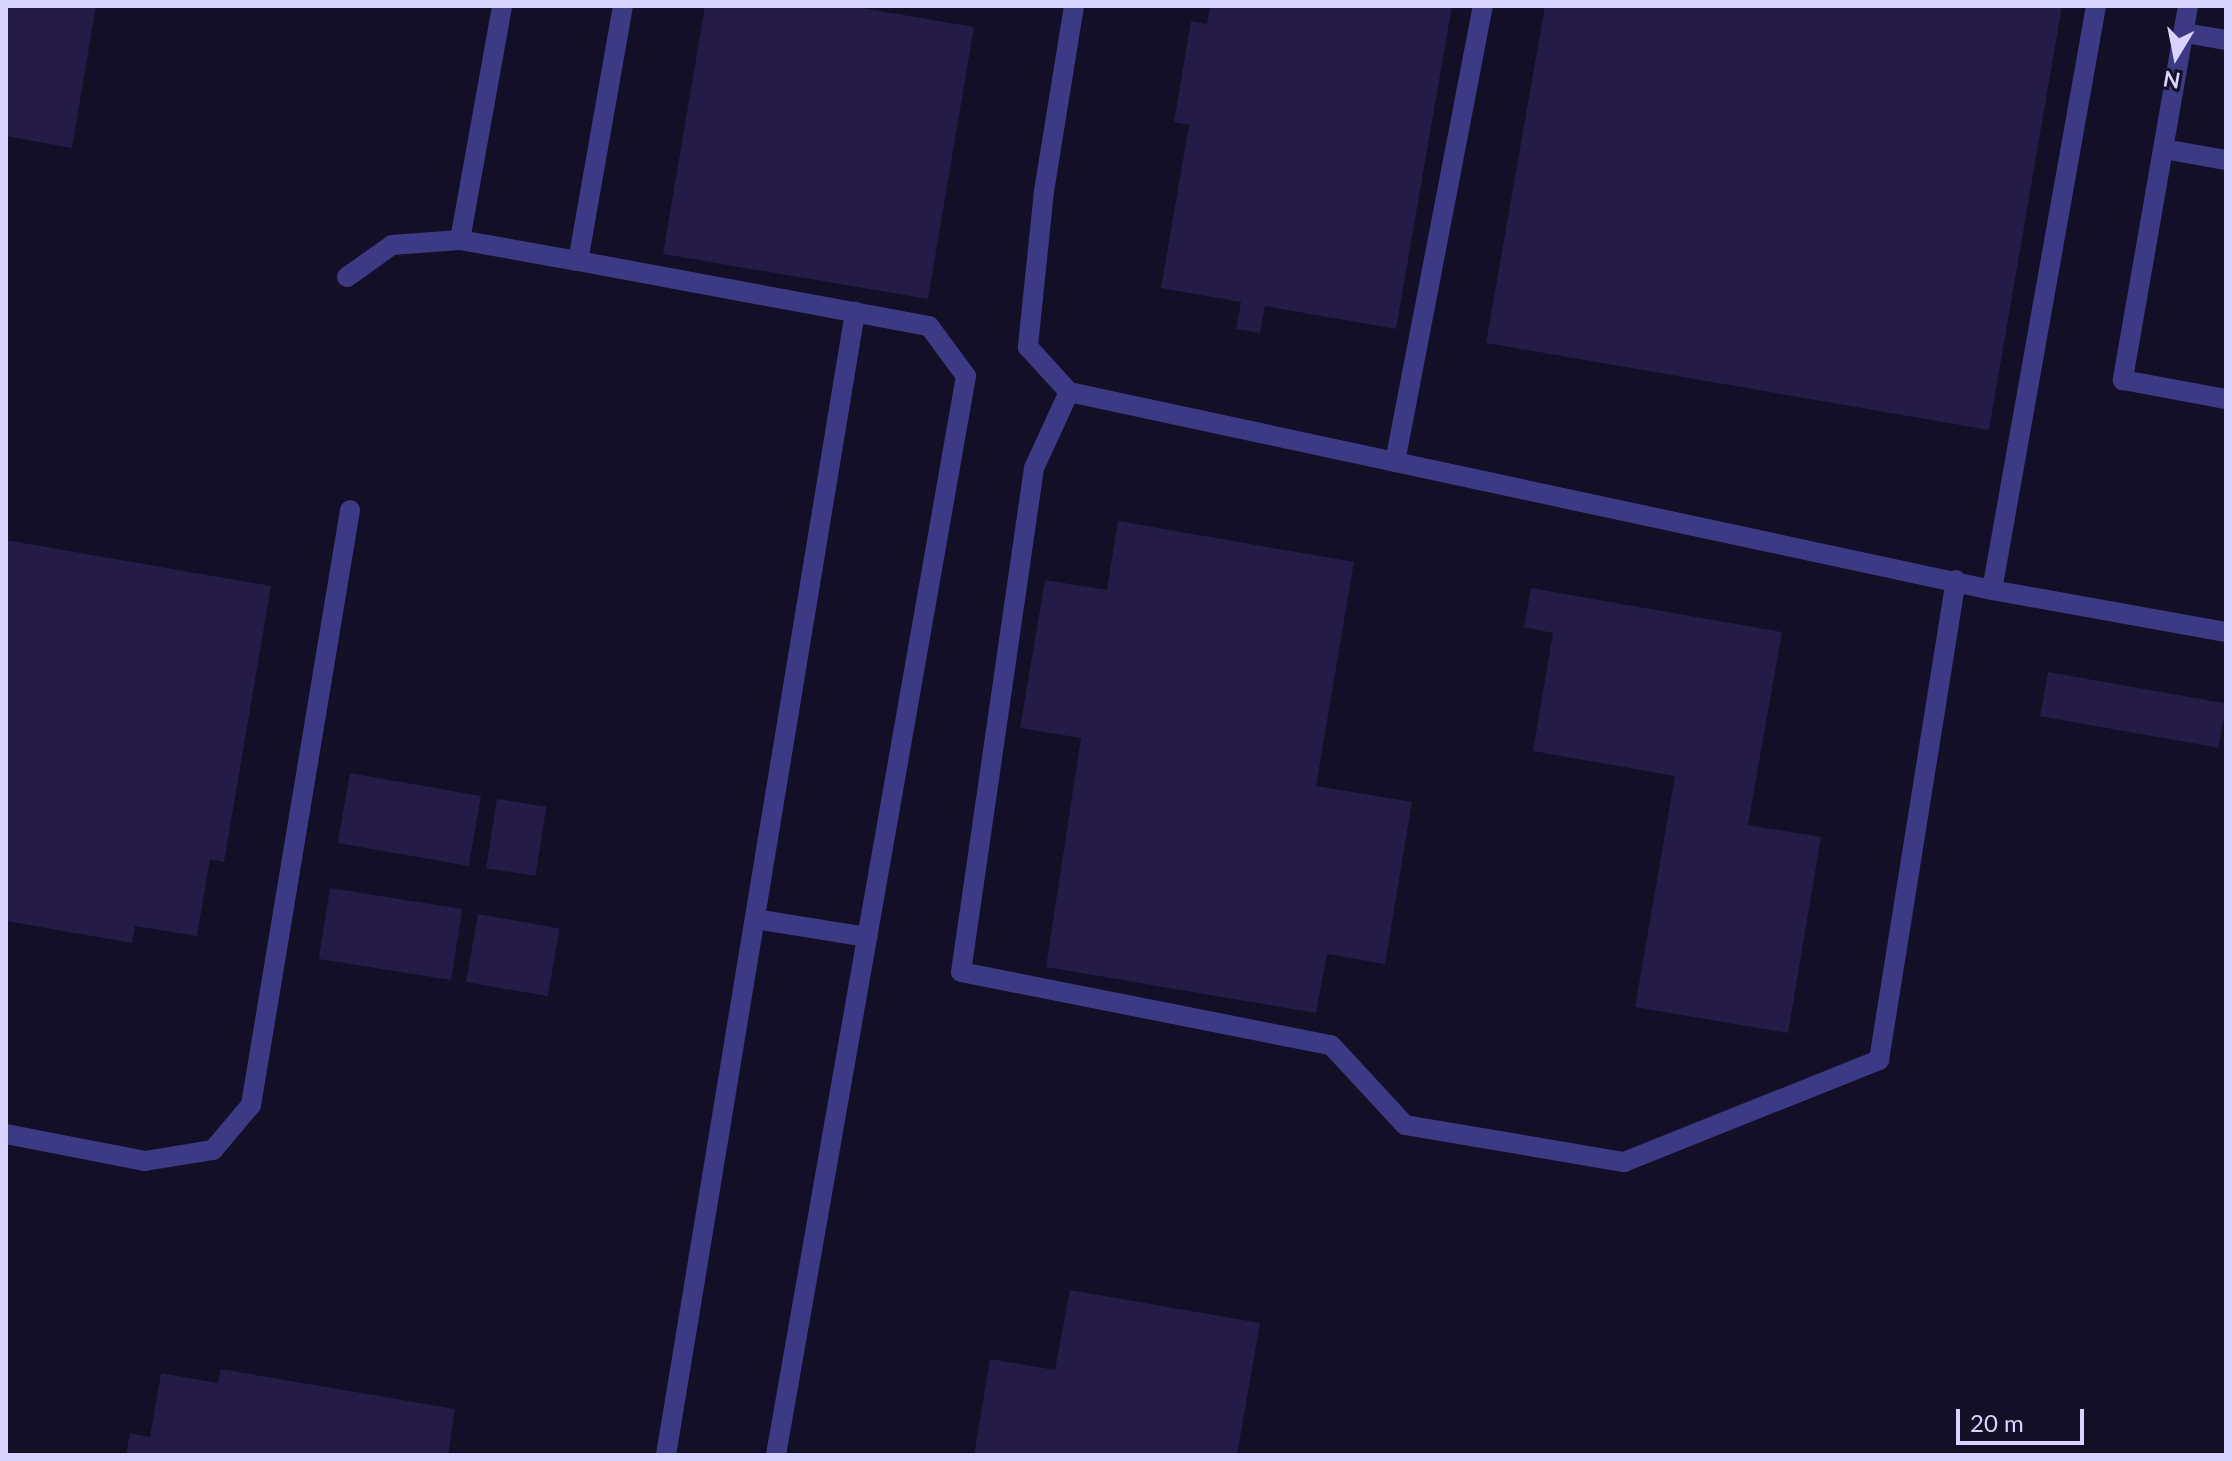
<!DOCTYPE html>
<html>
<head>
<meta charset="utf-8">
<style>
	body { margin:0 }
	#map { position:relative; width:2232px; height:1461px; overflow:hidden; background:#130f26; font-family:Lato,sans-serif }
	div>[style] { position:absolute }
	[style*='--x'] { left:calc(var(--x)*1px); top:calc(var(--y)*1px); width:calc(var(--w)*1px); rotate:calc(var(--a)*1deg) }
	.building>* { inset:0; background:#241b47; transform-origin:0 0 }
	.service>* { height:20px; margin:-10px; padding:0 10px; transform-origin:10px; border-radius:10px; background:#3d3a85 }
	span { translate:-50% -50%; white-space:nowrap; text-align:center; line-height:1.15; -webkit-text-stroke:8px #130f26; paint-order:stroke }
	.frame { position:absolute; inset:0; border:8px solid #d9d4ff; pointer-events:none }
	.north { position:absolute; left:2136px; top:16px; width:80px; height:80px; -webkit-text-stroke:6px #130f26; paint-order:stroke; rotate:190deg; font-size:22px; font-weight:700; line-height:32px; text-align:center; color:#d9d4ff }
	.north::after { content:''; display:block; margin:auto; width:28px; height:36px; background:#d9d4ff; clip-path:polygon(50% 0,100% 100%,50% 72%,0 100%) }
	.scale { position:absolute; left:1956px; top:1409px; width:128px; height:36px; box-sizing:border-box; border:4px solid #d9d4ff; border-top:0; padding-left:10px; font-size:24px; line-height:28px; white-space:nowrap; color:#d9d4ff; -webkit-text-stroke:6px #130f26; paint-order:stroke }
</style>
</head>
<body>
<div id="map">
	<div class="building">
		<div style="clip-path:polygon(6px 6px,96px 6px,72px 148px,6px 136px)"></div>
		<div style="clip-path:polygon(705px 6px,851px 6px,974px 27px,928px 299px,663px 254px)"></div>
		<div style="clip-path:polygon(1210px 6px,1452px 6px,1396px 329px,1265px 306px,1260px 333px,1236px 329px,1241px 302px,1161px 288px,1189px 125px,1174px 122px,1191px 21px,1207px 24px)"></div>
		<div style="clip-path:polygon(1545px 6px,2062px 6px,1989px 430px,1486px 343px)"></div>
		<div style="clip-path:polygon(1118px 521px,1354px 562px,1316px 786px,1412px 802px,1385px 964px,1327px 954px,1316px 1013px,1046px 967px,1081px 738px,1020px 728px,1045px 580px,1107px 590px)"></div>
		<div style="clip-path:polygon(6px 540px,271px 586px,224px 862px,210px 859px,197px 936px,135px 926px,132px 943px,6px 921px)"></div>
		<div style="clip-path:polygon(1531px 588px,1782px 632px,1748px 825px,1821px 837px,1788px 1033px,1635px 1007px,1675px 776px,1533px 751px,1553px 633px,1524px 627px)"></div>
		<div style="left:2048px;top:672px;width:181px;height:45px;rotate:10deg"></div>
		<div style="left:350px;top:773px;width:133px;height:71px;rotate:10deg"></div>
		<div style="left:497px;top:799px;width:50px;height:70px;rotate:9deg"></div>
		<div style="left:330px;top:888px;width:134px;height:72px;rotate:9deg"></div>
		<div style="left:478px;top:914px;width:83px;height:69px;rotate:10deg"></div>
		<div style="clip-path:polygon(1070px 1290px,1260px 1323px,1237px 1455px,974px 1455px,990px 1359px,1055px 1370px)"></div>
		<div style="clip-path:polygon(221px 1369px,455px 1409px,448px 1455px,126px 1455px,130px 1433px,150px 1437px,161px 1373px,218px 1383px)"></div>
	</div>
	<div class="service">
		<div style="--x:623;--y:6;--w:259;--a:100"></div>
		<div style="--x:578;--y:261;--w:357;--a:10.5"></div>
		<div style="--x:929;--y:326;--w:62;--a:53.5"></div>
		<div style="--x:966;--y:376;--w:1096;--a:99.99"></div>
		<div style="--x:1074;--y:6;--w:187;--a:99.2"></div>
		<div style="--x:1044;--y:191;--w:157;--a:95.9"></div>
		<div style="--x:1028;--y:347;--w:61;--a:47.7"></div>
		<div style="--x:1069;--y:392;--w:944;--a:12.11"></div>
		<div style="--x:1992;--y:590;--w:238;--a:10.2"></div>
		<div style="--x:2188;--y:6;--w:380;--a:99.9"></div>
		<div style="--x:2123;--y:380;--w:105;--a:10.5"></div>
		<div style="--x:2185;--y:33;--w:42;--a:9.7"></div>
		<div style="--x:2164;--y:149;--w:63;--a:10.1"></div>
		<div style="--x:460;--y:240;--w:120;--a:10.1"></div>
		<div style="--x:347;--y:277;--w:55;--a:-35.4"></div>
		<div style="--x:392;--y:245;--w:68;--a:-4.2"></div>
		<div style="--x:460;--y:240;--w:238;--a:-79.8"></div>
		<div style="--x:1069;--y:392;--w:84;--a:114.7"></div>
		<div style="--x:1034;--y:468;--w:509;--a:98.24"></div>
		<div style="--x:961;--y:972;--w:377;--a:11.2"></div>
		<div style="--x:1331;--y:1045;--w:109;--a:47.2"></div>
		<div style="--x:1405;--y:1125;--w:222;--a:9.6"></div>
		<div style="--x:1624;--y:1162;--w:275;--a:-21.8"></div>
		<div style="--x:1879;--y:1060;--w:486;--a:-80.9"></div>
		<div style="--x:1395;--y:462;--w:464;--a:-79.1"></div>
		<div style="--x:1992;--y:590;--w:593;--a:-79.9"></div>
		<div style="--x:755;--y:919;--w:114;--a:9.1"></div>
		<div style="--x:6;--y:1134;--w:142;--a:11"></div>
		<div style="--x:145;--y:1161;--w:69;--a:-9.2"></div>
		<div style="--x:213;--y:1150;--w:59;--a:-49.8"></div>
		<div style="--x:251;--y:1105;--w:603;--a:-80.55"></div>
		<div style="--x:666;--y:1455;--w:1159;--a:-80.61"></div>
	</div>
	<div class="frame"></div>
	<div class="north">N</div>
	<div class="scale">20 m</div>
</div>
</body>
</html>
